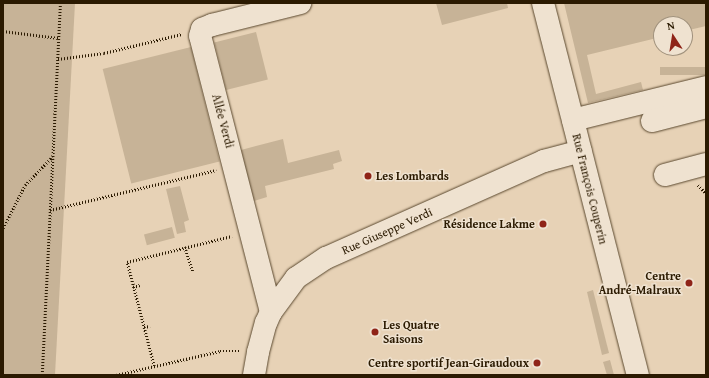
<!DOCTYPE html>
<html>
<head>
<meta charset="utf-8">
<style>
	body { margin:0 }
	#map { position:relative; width:709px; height:378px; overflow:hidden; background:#e7d2b6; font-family:"Gentium Book Plus",serif }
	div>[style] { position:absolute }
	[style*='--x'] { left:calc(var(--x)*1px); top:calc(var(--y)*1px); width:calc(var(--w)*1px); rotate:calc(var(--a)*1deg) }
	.green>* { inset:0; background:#c7b397; transform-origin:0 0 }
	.path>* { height:2.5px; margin-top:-1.25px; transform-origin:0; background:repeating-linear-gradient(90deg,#2b1a01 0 1px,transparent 0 3px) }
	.roads { filter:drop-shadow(0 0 1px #5a482e) drop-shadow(0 0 1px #5a482e) }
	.minor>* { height:22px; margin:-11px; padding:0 11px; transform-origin:11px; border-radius:11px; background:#efe2d0 }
	.dots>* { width:11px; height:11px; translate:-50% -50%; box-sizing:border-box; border:2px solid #efe2d0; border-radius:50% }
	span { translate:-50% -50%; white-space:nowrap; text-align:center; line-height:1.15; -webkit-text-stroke:3px #efe2d0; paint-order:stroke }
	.street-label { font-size:12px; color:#2b1a01 }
	.poi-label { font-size:12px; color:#2b1a01; font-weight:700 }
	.left { translate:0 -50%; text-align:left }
	.right { translate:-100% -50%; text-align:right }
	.frame { position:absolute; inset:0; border:4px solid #2b1a01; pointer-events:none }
	.north { position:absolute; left:653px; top:16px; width:40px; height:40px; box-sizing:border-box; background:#efe2d0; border:1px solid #a1927d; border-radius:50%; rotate:348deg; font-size:11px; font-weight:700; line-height:16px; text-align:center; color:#2b1a01 }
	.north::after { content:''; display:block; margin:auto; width:14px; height:18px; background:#8f2418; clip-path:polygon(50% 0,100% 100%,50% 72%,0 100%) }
</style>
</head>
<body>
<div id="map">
	<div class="green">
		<div style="clip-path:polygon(3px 3px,75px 3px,55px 375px,3px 375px)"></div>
		<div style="clip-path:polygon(436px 3px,507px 3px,508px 8px,442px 25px)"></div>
		<div style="clip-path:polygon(564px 3px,706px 3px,706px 26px,685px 31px,685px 24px,661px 24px,661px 37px,587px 55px,596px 94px,641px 82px,643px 90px,588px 103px)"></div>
		<div style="left:256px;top:32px;width:49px;height:43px;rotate:76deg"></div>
		<div style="left:191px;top:47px;width:118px;height:91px;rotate:76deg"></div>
		<div style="left:706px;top:67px;width:8px;height:46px;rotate:90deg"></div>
		<div style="clip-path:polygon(283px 139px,288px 163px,339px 150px,342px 161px,333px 164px,334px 169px,265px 186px,267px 197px,254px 201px,241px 150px)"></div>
		<div style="clip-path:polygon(180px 186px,189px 220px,184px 222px,186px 232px,177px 234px,166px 189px)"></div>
		<div style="left:172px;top:227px;width:11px;height:29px;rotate:75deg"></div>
		<div style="clip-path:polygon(593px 290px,609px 353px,602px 355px,587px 292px)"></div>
		<div style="clip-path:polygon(610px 360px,614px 375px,607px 375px,603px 362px)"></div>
	</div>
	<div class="path">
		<div style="--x:3;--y:31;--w:56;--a:7.1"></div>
		<div style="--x:58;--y:59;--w:46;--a:-7.4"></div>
		<div style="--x:104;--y:53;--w:80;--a:-13.7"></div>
		<div style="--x:698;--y:185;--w:11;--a:45"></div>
		<div style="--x:50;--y:210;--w:171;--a:-13.5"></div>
		<div style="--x:3;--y:228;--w:48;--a:-62.9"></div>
		<div style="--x:25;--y:185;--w:39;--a:-46"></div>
		<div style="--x:185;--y:247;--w:26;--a:72"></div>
		<div style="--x:133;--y:287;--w:7;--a:-16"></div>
		<div style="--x:144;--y:327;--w:6;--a:-9"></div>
		<div style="--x:154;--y:366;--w:107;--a:-104.6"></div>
		<div style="--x:127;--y:262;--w:108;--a:-13.9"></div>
		<div style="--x:42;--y:375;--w:372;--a:-87.2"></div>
		<div style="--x:116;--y:375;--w:107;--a:-13"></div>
		<div style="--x:220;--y:351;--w:19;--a:0"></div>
	</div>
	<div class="roads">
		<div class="minor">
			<div style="--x:543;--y:3;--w:384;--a:75.7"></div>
			<div style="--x:573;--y:120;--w:137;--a:-13.9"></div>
			<div style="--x:652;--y:121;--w:56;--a:-14.5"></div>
			<div style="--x:665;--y:175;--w:42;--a:-15"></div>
			<div style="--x:271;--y:312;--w:285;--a:-104.4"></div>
			<div style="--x:200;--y:36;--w:7;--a:-74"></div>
			<div style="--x:202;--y:29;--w:11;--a:-22"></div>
			<div style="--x:212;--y:25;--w:91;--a:-14"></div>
			<div style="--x:254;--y:375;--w:23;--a:-80"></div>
			<div style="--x:258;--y:352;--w:30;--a:-75"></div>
			<div style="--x:266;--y:323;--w:12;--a:-66"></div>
			<div style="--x:271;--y:312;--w:42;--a:-53.7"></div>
			<div style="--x:296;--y:278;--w:36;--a:-34"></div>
			<div style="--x:326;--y:258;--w:239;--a:-24"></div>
			<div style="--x:544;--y:161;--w:38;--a:-15"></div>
		</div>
	</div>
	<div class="dots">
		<div style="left:368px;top:176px;background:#8f2418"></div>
		<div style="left:543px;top:224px;background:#8f2418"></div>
		<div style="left:689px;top:283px;background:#8f2418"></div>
		<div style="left:375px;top:332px;background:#8f2418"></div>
		<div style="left:537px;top:363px;background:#8f2418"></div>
	</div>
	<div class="street-label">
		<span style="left:223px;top:121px;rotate:75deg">Allée Verdi</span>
		<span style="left:590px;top:189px;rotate:76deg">Rue François Couperin</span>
		<span style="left:387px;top:231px;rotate:-24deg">Rue Giuseppe Verdi</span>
	</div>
	<div class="poi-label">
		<span class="left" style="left:376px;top:176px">Les Lombards</span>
		<span class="right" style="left:535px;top:224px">Résidence Lakme</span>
		<span class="right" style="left:681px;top:283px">Centre<br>André-Malraux</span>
		<span class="left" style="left:383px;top:332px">Les Quatre<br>Saisons</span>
		<span class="right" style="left:529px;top:363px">Centre sportif Jean-Giraudoux</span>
	</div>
	<div class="frame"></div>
	<div class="north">N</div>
</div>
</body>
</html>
